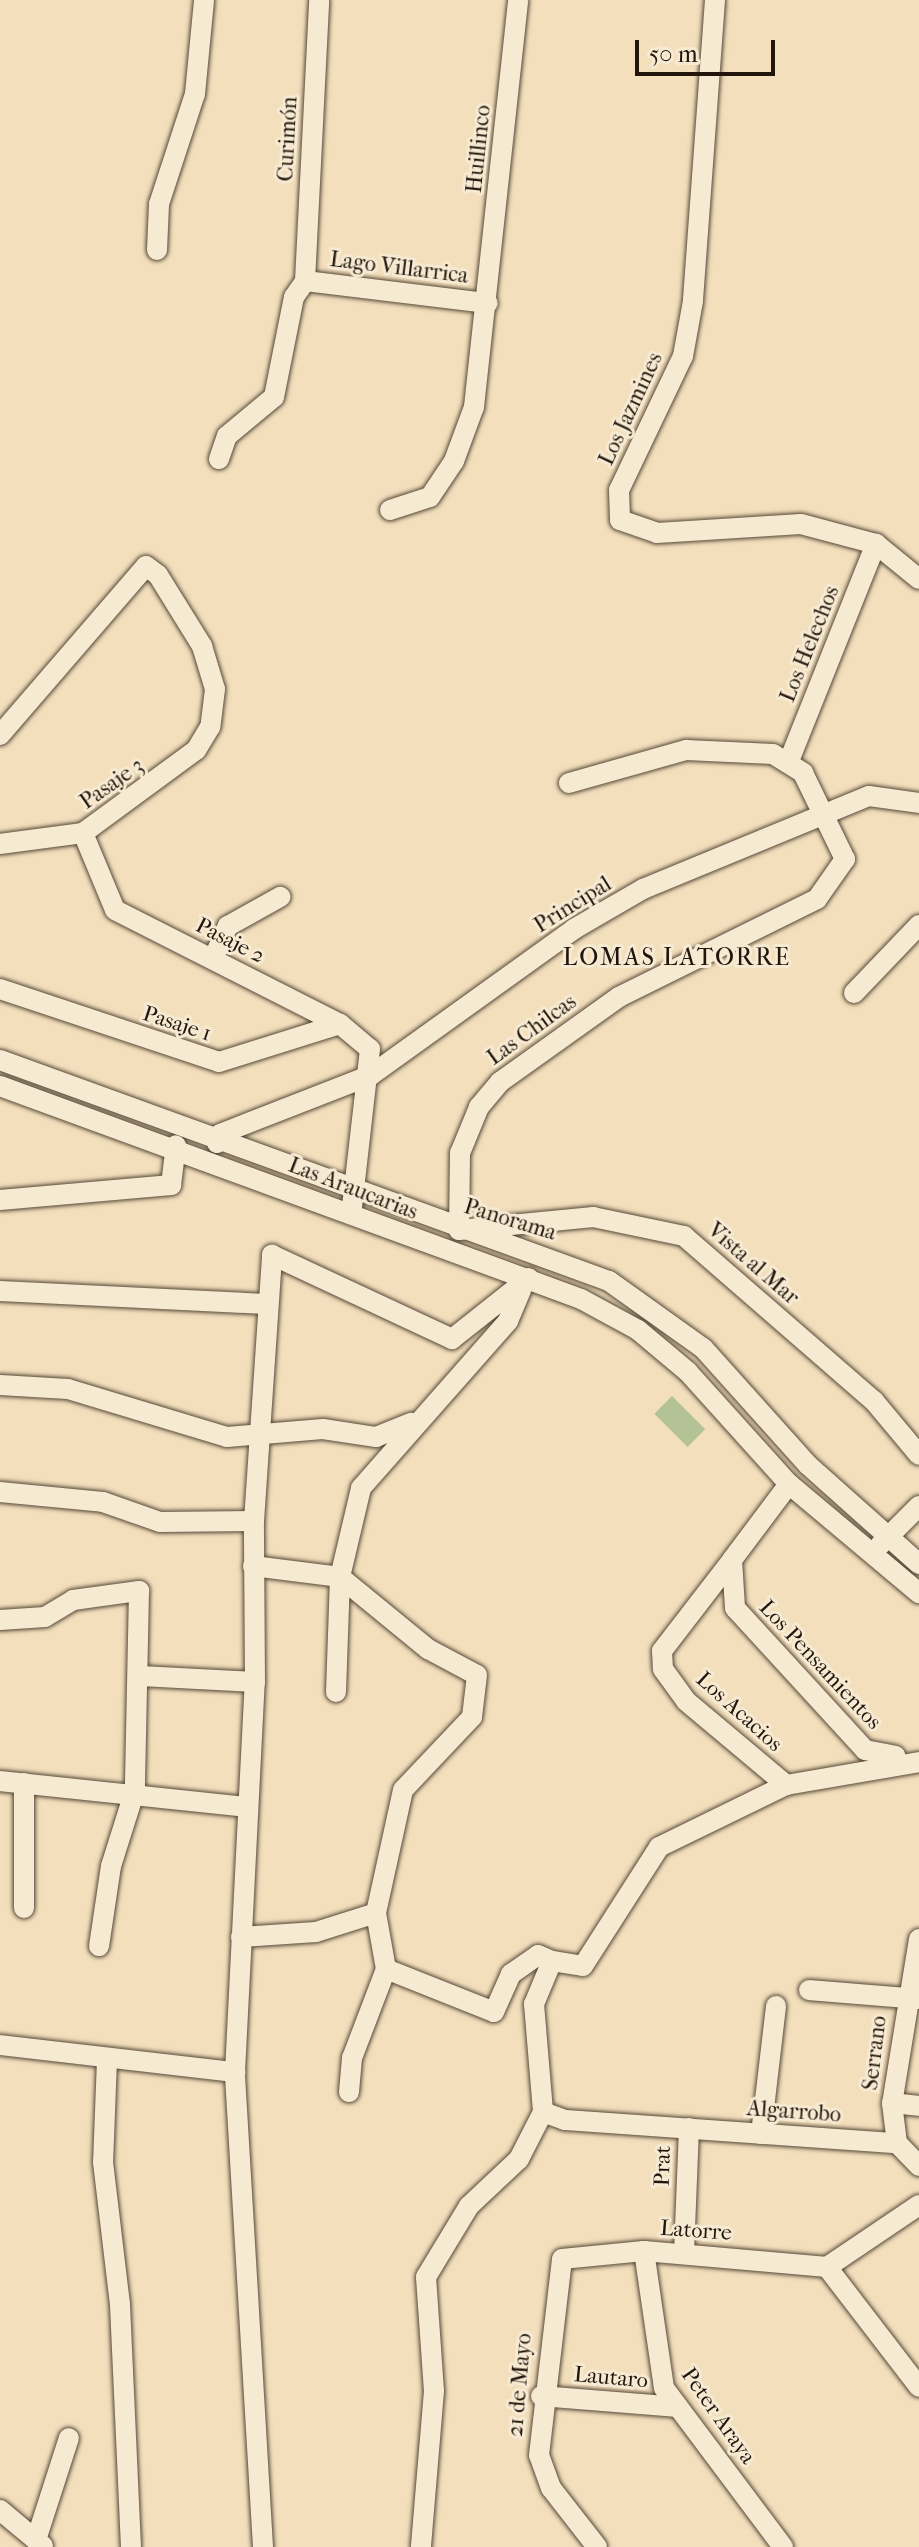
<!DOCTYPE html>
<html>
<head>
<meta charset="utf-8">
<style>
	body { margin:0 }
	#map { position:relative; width:919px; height:2547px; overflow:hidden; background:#f3dfbc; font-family:"IM FELL French Canon",serif }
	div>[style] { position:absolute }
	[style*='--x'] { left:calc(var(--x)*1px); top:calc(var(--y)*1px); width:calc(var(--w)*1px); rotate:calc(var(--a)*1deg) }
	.green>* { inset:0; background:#b4c396; transform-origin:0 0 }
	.roads { filter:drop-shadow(0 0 2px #564838) drop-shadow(0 0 2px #564838) }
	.minor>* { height:20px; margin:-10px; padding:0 10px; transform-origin:10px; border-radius:10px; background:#f7ead3 }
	span { translate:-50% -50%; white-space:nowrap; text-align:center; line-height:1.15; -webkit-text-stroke:6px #f7ead3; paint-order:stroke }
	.street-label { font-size:22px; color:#22160c }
	.neighbourhood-label { font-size:24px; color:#22160c; letter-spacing:2px }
	.scale { position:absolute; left:635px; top:40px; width:140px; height:36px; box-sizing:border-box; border:4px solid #22160c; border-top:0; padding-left:10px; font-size:24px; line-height:28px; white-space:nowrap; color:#22160c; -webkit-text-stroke:6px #f7ead3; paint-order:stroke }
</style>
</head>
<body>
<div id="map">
	<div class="green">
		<div style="left:672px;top:1396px;width:47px;height:25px;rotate:45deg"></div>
	</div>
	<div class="roads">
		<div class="minor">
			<div style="--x:715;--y:0;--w:302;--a:94.2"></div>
			<div style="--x:693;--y:301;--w:56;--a:100.3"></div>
			<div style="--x:683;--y:356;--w:148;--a:115.5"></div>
			<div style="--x:619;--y:490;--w:30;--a:88"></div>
			<div style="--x:620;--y:520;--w:39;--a:19"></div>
			<div style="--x:657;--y:533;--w:144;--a:-3.6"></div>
			<div style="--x:801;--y:524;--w:78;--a:14.9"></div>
			<div style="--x:876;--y:544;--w:55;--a:39.1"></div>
			<div style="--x:157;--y:250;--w:46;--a:-87.5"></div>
			<div style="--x:159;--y:204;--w:116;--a:-71.9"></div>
			<div style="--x:195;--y:94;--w:94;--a:-84.5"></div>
			<div style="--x:305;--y:281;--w:184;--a:6.9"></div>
			<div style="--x:219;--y:459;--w:24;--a:-71"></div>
			<div style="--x:227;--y:436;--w:61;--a:-39.7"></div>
			<div style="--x:274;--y:397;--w:102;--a:-78.7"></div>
			<div style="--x:294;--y:297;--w:19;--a:-55"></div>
			<div style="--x:305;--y:281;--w:281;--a:-87.1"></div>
			<div style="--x:390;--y:510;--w:42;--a:-18"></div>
			<div style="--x:430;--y:497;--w:43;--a:-56.3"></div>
			<div style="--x:454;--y:461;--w:58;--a:-69.7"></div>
			<div style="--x:474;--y:407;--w:409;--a:-83.8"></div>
			<div style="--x:0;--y:735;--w:223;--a:-49.2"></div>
			<div style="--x:146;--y:566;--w:15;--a:37"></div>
			<div style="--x:158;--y:575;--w:84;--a:58.2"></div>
			<div style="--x:202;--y:646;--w:45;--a:73.2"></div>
			<div style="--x:215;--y:689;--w:38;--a:97"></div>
			<div style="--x:210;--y:727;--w:27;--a:121"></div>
			<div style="--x:196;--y:750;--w:140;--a:143.7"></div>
			<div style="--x:83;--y:833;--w:84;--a:172.5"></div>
			<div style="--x:789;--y:761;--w:234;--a:-68.2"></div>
			<div style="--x:569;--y:783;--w:122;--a:-15.8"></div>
			<div style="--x:686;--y:750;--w:87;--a:2.6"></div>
			<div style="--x:773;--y:754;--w:36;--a:32"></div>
			<div style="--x:803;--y:773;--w:96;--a:64"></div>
			<div style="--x:845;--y:859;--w:49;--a:125"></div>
			<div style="--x:817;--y:899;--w:221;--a:153.7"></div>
			<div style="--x:619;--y:997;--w:146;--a:144.5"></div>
			<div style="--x:500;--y:1082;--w:33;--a:130"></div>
			<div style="--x:479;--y:1107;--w:50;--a:112.4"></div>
			<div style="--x:460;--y:1153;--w:77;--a:90.7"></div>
			<div style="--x:459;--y:1230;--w:135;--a:-5.5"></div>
			<div style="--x:593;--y:1217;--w:93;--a:11.8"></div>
			<div style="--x:684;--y:1236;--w:252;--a:41"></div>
			<div style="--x:874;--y:1401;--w:70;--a:50.2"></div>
			<div style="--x:83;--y:833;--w:83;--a:67.4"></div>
			<div style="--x:115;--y:910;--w:252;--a:26.9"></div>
			<div style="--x:340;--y:1024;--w:39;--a:40"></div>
			<div style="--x:370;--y:1049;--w:159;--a:96.5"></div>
			<div style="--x:214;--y:957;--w:34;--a:-66"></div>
			<div style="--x:228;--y:926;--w:60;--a:-29.1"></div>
			<div style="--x:0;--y:989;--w:231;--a:18.4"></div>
			<div style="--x:219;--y:1062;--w:127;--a:-17.4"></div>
			<div style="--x:854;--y:993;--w:94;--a:-46.3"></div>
			<div style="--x:0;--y:1060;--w:648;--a:19.95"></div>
			<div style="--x:609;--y:1281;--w:115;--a:35.5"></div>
			<div style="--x:703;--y:1348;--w:157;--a:48.1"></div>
			<div style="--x:808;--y:1465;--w:149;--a:41.7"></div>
			<div style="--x:0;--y:1086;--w:619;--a:20.13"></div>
			<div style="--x:581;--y:1299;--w:65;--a:28.5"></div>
			<div style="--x:638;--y:1330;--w:65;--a:40"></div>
			<div style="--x:688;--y:1372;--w:151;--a:48"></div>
			<div style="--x:789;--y:1484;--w:170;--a:40"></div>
			<div style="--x:217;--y:1143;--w:9;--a:-72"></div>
			<div style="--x:220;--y:1134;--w:162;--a:-21.3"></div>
			<div style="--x:371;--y:1075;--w:250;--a:-35.7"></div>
			<div style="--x:574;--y:929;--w:80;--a:-30.1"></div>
			<div style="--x:643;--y:889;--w:244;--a:-22.4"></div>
			<div style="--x:869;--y:796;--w:50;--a:8"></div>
			<div style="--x:0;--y:1200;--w:172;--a:-5"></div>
			<div style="--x:171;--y:1185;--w:40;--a:-82.9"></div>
			<div style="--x:0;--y:1291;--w:266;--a:2.8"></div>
			<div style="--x:0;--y:1385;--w:68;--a:3.4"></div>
			<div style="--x:68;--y:1389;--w:166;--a:16.8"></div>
			<div style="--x:227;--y:1437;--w:96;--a:-4.8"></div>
			<div style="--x:323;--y:1429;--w:54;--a:8.6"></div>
			<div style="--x:376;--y:1437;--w:38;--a:-22"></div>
			<div style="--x:789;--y:1484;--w:95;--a:126.9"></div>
			<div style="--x:732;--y:1560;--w:48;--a:86.4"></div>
			<div style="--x:735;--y:1608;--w:193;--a:47.5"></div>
			<div style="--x:865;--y:1750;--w:31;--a:11"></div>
			<div style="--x:0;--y:1492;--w:103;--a:5.5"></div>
			<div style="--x:103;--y:1502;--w:60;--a:19.3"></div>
			<div style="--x:160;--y:1522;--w:94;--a:-0.6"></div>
			<div style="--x:880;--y:1545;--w:55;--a:-45"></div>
			<div style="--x:732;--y:1560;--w:115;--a:127.6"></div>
			<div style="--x:662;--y:1651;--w:18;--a:87"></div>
			<div style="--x:663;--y:1669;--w:39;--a:54"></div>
			<div style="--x:686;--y:1701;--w:131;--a:40"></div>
			<div style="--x:786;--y:1785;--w:135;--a:-9.8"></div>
			<div style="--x:253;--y:1566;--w:88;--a:7.2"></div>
			<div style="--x:340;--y:1577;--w:114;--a:39.3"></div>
			<div style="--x:428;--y:1649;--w:55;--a:28"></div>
			<div style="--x:477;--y:1675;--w:42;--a:96.8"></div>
			<div style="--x:472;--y:1717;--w:100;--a:133.4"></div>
			<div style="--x:403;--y:1790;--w:126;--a:102.4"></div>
			<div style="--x:376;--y:1913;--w:57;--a:79.9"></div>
			<div style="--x:386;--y:1969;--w:116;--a:21.7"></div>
			<div style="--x:494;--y:2012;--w:42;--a:-65.9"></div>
			<div style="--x:511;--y:1974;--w:33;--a:-35"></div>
			<div style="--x:538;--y:1955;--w:15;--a:23"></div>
			<div style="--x:552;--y:1961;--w:47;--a:112.7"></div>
			<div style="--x:534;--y:2004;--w:108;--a:85.2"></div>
			<div style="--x:543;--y:2112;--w:53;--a:117.1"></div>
			<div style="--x:519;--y:2159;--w:69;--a:136.8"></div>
			<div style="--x:469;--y:2206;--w:83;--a:121.2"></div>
			<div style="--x:426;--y:2277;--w:114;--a:86"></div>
			<div style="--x:434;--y:2391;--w:157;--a:94.8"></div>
			<div style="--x:0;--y:1620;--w:45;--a:-3.8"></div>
			<div style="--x:45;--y:1617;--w:33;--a:-31"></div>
			<div style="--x:73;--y:1600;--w:67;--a:-7.8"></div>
			<div style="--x:139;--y:1591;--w:199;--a:91.2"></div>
			<div style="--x:135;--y:1790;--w:80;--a:107.5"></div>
			<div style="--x:111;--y:1866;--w:81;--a:98.5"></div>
			<div style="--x:141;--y:1676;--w:114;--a:3"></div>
			<div style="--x:336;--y:1692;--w:115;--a:-88"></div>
			<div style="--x:340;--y:1577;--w:91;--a:-76.7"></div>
			<div style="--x:361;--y:1488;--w:222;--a:-48.6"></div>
			<div style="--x:508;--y:1321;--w:34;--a:-67"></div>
			<div style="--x:0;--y:1781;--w:249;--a:6"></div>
			<div style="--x:24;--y:1908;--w:125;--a:-90"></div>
			<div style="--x:241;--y:1937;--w:75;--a:-3.8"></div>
			<div style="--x:316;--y:1932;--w:63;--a:-17.6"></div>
			<div style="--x:919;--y:1939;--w:166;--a:99.3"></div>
			<div style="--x:892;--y:2103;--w:40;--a:82.9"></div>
			<div style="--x:897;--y:2143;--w:32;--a:46"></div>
			<div style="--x:552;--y:1961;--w:31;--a:9"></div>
			<div style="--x:583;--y:1966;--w:141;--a:-57.4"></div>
			<div style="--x:659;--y:1847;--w:141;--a:-26"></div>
			<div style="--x:809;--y:1990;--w:110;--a:4.7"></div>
			<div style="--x:0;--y:2045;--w:237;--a:6.6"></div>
			<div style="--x:107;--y:2060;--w:102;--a:92.2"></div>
			<div style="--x:103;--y:2162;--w:144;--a:83.2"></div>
			<div style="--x:120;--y:2305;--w:242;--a:87.4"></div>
			<div style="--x:349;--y:2092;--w:34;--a:-85"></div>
			<div style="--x:352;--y:2058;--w:95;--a:-69.1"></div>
			<div style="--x:892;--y:2103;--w:27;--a:6"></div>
			<div style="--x:543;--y:2112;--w:23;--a:20"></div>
			<div style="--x:565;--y:2120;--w:333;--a:4"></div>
			<div style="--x:761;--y:2134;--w:129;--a:-83.3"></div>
			<div style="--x:644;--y:2251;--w:138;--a:81.7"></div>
			<div style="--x:664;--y:2388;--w:199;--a:53.2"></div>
			<div style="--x:684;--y:2253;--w:125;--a:-87.7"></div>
			<div style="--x:827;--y:2267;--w:151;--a:52.5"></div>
			<div style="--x:541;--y:2396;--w:137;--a:4.6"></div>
			<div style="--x:0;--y:2510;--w:56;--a:39.9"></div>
			<div style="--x:36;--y:2540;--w:107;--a:-72.1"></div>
			<div style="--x:263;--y:2547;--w:476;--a:-93.4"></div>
			<div style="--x:235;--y:2072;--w:391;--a:-87.1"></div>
			<div style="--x:255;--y:1682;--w:161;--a:-90.4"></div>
			<div style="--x:254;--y:1521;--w:267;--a:-86.1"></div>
			<div style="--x:272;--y:1255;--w:199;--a:25"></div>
			<div style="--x:452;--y:1339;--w:98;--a:-38.4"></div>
			<div style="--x:597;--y:2547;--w:75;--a:-127.9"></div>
			<div style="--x:551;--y:2488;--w:35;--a:-110"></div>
			<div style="--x:539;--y:2455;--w:197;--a:-83.3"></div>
			<div style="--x:562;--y:2259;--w:82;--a:-5.6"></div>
			<div style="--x:644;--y:2251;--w:184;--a:5"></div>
			<div style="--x:827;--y:2267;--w:111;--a:-34"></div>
		</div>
	</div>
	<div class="street-label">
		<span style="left:288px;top:139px;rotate:-87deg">Curimón</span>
		<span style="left:479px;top:149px;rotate:-84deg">Huillinco</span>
		<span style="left:399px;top:268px;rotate:7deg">Lago Villarrica</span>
		<span style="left:631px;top:409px;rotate:-65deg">Los Jazmines</span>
		<span style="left:810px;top:644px;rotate:-68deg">Los Helechos</span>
		<span style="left:112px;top:784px;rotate:-35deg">Pasaje 3</span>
		<span style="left:573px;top:905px;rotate:-32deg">Principal</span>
		<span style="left:230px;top:941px;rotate:27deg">Pasaje 2</span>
		<span style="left:177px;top:1024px;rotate:18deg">Pasaje 1</span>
		<span style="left:532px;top:1030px;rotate:-36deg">Las Chilcas</span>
		<span style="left:353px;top:1189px;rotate:21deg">Las Araucarias</span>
		<span style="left:510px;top:1220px;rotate:17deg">Panorama</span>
		<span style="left:753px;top:1264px;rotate:41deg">Vista al Mar</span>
		<span style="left:820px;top:1665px;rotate:47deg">Los Pensamientos</span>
		<span style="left:739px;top:1712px;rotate:42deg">Los Acacios</span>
		<span style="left:875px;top:2053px;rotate:-83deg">Serrano</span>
		<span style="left:794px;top:2112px;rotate:4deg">Algarrobo</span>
		<span style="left:663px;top:2166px;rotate:-88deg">Prat</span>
		<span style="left:696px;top:2231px;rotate:4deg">Latorre</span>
		<span style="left:611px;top:2378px;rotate:5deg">Lautaro</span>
		<span style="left:520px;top:2385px;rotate:-85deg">21 de Mayo</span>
		<span style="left:718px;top:2416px;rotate:55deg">Peter Araya</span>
	</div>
	<div class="neighbourhood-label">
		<span style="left:677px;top:958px">LOMAS LATORRE</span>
	</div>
	<div class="scale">50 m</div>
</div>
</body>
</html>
